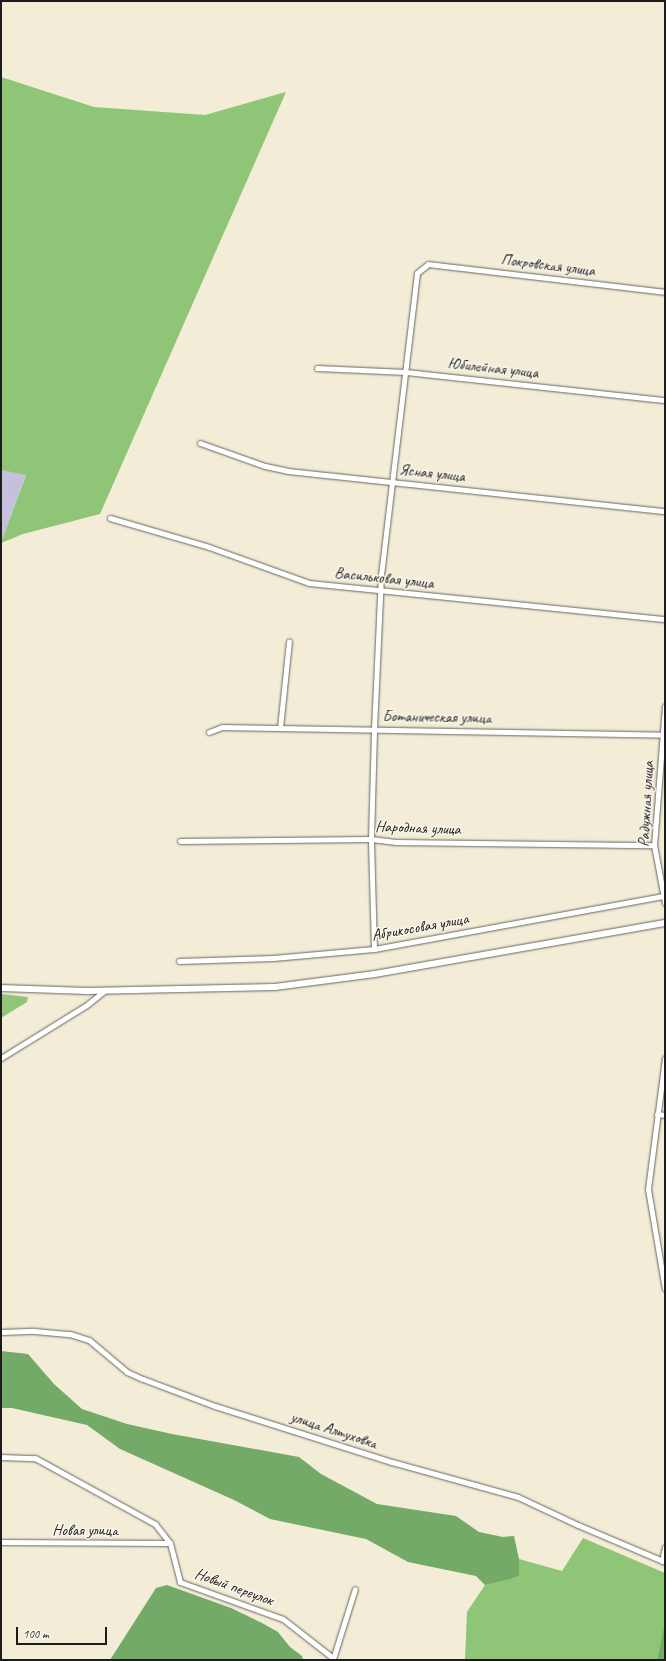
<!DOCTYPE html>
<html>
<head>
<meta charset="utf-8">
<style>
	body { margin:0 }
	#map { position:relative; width:666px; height:1661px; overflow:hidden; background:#f3ecd6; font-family:Caveat,sans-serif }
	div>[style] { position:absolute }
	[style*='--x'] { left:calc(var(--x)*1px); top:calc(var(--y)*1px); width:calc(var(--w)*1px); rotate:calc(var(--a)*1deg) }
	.industrial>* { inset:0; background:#c5c0db }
	.green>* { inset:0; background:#8fc577 }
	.forest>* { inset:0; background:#73aa68 }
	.roads { filter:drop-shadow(0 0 1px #67655d) drop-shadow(0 0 1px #67655d) }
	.minor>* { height:5px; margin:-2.5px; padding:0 2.5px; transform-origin:2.5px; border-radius:2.5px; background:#fff }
	.tertiary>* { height:6px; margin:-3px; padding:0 3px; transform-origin:3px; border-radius:3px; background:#fff }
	span { translate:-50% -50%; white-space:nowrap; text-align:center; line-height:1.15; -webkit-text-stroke:3px #fbf7ec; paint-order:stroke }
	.street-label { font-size:16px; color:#1c1c1c }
	.frame { position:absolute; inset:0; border:2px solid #1c1c1c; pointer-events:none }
	.scale { position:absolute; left:16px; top:1627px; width:91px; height:18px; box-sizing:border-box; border:2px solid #1c1c1c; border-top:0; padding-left:5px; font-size:12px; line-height:14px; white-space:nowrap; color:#1c1c1c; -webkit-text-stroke:3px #fbf7ec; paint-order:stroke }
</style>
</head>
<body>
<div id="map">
	<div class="industrial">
		<div style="clip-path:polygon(1px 470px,26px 474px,1px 543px)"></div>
	</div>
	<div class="green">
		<div style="clip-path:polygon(1px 77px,94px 107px,205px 115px,286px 92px,100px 514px,23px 534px,1px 543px,26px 475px,1px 470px)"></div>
		<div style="clip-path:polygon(1px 994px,28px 997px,27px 1002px,1px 1018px)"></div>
		<div style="clip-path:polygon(583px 1538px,665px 1573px,665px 1624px,657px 1660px,465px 1660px,467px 1612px,485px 1585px,508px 1580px,519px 1576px,519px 1559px,562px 1571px)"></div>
	</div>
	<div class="forest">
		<div style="clip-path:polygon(1px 1351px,28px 1354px,54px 1384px,82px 1409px,127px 1424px,172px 1434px,299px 1457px,321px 1474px,377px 1504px,456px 1516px,479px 1532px,503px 1537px,514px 1536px,519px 1559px,519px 1576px,508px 1580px,485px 1585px,476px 1576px,408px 1562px,366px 1539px,270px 1519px,234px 1500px,120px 1449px,87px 1425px,12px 1408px,1px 1408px)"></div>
		<div style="clip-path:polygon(167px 1585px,231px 1608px,262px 1623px,278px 1632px,290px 1647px,302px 1656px,303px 1660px,110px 1660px,156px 1588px)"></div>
		<div style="clip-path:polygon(665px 1624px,665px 1660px,657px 1660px,664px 1627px)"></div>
	</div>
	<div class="roads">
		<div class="minor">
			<div style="--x:317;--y:368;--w:89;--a:2.6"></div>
			<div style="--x:406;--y:372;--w:261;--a:6.2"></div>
			<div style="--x:200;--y:443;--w:69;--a:19.5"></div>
			<div style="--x:265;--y:466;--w:24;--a:12"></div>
			<div style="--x:288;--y:471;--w:379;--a:6.1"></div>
			<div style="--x:110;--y:518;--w:103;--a:16.3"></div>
			<div style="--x:209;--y:547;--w:106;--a:19.8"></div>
			<div style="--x:309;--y:583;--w:358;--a:5.8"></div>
			<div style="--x:665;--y:706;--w:139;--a:94.5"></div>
			<div style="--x:654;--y:845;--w:59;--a:79.3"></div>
			<div style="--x:280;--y:728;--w:87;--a:-84.1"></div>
			<div style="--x:209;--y:732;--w:14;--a:-21"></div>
			<div style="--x:222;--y:727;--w:443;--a:1"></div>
			<div style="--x:180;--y:841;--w:191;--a:-0.6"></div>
			<div style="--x:371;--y:839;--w:25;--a:7"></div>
			<div style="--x:396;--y:842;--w:258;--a:0.7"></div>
			<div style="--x:374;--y:949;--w:110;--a:-91.6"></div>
			<div style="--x:371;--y:839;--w:110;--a:-88.4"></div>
			<div style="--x:374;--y:729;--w:154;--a:-87.4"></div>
			<div style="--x:381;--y:575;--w:304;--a:-83.2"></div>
			<div style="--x:417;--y:273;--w:14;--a:-39"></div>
			<div style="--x:428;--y:264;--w:239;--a:6.7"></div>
			<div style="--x:179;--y:961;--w:94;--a:-1.8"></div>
			<div style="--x:273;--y:958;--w:101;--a:-5.1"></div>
			<div style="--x:374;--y:949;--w:294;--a:-10.4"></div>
			<div style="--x:1;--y:1058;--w:102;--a:-31.8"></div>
			<div style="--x:88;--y:1004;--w:21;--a:-39"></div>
			<div style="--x:665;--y:1058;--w:132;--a:97.4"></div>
			<div style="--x:648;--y:1189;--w:101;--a:80.4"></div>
			<div style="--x:657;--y:1114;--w:8;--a:7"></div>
			<div style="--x:1;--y:1332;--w:33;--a:-2"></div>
			<div style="--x:34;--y:1331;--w:36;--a:5"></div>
			<div style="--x:70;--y:1334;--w:20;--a:18"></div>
			<div style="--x:89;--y:1340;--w:50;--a:40.1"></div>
			<div style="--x:127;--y:1372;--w:17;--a:24"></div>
			<div style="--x:143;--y:1379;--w:77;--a:20.6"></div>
			<div style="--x:215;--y:1406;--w:186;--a:17.6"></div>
			<div style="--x:392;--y:1462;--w:131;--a:15.5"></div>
			<div style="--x:518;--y:1497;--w:66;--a:25"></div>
			<div style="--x:578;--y:1525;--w:95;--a:23"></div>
			<div style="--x:1;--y:1457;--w:34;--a:2"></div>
			<div style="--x:35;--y:1458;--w:137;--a:28.8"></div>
			<div style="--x:155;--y:1524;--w:24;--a:52"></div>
			<div style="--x:170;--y:1543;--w:40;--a:75.6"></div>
			<div style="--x:180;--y:1582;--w:109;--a:19.8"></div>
			<div style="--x:283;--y:1619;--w:63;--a:38"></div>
			<div style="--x:1;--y:1542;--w:169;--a:0.3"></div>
			<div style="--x:662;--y:1561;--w:14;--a:-78"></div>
			<div style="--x:333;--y:1659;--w:73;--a:-72.6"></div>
		</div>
		<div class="tertiary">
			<div style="--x:1;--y:988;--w:86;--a:2"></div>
			<div style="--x:87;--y:991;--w:188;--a:-1.2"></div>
			<div style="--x:275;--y:987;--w:101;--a:-7.4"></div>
			<div style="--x:375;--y:974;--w:294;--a:-10"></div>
		</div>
	</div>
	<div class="street-label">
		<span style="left:548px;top:265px;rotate:7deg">Покровская улица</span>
		<span style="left:493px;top:368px;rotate:6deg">Юбилейная улица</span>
		<span style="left:432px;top:473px;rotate:6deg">Ясная улица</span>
		<span style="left:384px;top:578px;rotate:6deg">Васильковая улица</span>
		<span style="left:437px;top:717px;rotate:1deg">Ботаническая улица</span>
		<span style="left:646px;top:804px;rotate:-87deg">Радужная улица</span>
		<span style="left:418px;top:828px;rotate:2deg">Народная улица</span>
		<span style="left:420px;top:927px;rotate:-10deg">Абрикосовая улица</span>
		<span style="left:334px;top:1430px;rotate:18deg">улица Алтуховка</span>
		<span style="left:85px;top:1530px">Новая улица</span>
		<span style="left:234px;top:1587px;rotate:20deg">Новый переулок</span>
	</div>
	<div class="frame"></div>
	<div class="scale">100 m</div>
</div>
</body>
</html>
